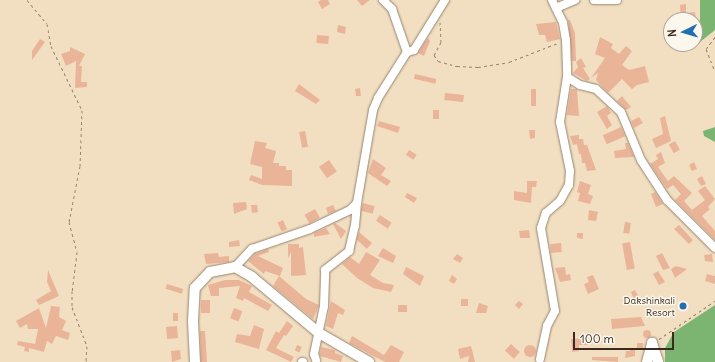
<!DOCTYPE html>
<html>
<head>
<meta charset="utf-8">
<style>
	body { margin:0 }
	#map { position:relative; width:715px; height:362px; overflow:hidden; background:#f2dfc1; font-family:Delius,sans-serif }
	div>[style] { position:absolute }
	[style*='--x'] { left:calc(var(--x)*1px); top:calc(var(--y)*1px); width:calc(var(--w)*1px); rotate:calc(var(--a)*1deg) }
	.forest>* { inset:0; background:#7cb572 }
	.building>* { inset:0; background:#eab498; transform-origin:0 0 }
	.round { border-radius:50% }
	.path>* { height:1px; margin-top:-0.5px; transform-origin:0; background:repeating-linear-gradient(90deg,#968470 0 3px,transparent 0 6px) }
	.roads { filter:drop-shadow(0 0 1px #968470) drop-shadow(0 0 1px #968470) }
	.minor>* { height:8px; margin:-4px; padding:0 4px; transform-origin:4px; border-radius:4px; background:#fff }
	.major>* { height:10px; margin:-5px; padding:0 5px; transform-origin:5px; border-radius:5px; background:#fff }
	.dots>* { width:11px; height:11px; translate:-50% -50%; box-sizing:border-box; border:2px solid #fbf7ec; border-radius:50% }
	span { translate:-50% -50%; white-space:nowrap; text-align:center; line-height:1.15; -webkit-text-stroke:3px #fbf7ec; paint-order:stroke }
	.poi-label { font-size:10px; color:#3b2a1e }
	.right { translate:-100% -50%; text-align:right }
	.north { position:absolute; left:663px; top:12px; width:40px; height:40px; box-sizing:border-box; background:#fbf7ec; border:1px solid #aea59a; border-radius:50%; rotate:265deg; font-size:11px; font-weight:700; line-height:16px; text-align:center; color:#3b2a1e }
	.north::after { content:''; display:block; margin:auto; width:14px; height:18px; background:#1f6fb2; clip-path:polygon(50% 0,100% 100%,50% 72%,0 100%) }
	.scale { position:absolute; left:573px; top:332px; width:101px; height:18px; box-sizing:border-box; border:2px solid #3b2a1e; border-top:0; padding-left:5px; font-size:12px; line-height:14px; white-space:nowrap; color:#3b2a1e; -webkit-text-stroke:3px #fbf7ec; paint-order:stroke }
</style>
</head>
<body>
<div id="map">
	<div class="forest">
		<div style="clip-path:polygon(700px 0,715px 0,715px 30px,695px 46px,691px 46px,689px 44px,695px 44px,695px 34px,700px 20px)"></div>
		<div style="clip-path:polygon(715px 127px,715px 142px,704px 136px,703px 131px)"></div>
		<div style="clip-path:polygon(715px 305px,715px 362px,665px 362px,665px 348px,674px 332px)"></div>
	</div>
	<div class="building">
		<div style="clip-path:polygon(321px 0,328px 0,330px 4px,322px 9px,318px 2px)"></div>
		<div style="clip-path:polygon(357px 0,370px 0,362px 6px)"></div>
		<div style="clip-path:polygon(686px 4px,686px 13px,695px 12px,696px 20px,681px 20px,680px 5px)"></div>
		<div style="clip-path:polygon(568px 20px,570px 20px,575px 33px,576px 61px,572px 61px)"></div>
		<div style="clip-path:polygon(556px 22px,560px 39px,547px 42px,545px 35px,539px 35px,536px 24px)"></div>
		<div style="clip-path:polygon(338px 25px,346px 27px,345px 34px,337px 32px)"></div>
		<div style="left:317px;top:35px;width:12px;height:8px;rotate:5deg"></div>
		<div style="clip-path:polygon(600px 37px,613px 44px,611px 48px,619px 54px,626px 46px,632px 51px,622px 65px,629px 70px,645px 66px,649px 82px,637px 85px,632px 89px,622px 79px,608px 93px,596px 80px,598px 73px,591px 78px,605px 58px,595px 54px)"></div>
		<div style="clip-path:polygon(428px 38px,430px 41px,424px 56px,418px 53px)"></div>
		<div style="clip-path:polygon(40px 39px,45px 42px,32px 60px,32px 51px)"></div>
		<div style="clip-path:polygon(70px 47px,85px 54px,79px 66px,82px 66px,81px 82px,87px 82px,87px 87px,75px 88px,76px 61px,66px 66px,61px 54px,70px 51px)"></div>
		<div style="clip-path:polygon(581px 58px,586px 67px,583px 68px,590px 79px,587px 81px,573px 73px,578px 67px,576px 62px)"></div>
		<div style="left:415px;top:74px;width:22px;height:5px;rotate:13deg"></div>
		<div style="clip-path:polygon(299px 84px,320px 100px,316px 104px,295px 91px)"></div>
		<div style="clip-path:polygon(360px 88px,361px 96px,356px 96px,355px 89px)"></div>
		<div style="left:531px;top:89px;width:5px;height:17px"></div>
		<div style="clip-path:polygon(571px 89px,577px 89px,579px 116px,567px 115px)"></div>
		<div style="left:445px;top:93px;width:19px;height:7px;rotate:6deg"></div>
		<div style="clip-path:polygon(622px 96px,631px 107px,626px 110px,617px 101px)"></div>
		<div style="clip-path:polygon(607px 106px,611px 113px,607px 116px,612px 125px,607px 129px,597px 112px)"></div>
		<div style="left:433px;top:110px;width:6px;height:9px"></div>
		<div style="clip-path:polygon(665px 116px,671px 141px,656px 148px,652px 139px,663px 134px,660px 118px)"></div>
		<div style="clip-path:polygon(639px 117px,643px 123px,634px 128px,631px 121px)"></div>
		<div style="clip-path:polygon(379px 121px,400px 127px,398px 133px,377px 126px)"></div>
		<div style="left:621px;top:127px;width:10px;height:20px;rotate:66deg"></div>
		<div style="clip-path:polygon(529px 130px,535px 130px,535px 138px,530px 139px)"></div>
		<div style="left:305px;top:131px;width:16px;height:6px;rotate:79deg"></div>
		<div style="clip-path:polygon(579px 135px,579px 139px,583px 139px,584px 145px,587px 145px,596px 170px,587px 171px,585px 163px,582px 163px,581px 154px,579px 154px,577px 144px,573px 145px,570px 136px)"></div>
		<div style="clip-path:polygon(255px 141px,267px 143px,265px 148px,276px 151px,273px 163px,279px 163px,279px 166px,286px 166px,286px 170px,292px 170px,292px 186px,262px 185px,249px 180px,251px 175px,262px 179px,262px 167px,250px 164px)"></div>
		<div style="left:675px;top:141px;width:10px;height:7px;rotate:61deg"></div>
		<div style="clip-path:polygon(625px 143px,628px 143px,634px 157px,615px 158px,614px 151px,626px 149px)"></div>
		<div style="left:409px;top:150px;width:9px;height:6px;rotate:32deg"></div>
		<div style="clip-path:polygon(661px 152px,665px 163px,658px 167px,668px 181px,674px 176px,692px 193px,684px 201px,692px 210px,705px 200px,698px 191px,705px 186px,715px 199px,708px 207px,710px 209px,702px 216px,715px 231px,715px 240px,675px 200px,681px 194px,673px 185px,667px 189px,650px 164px,658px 159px,656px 155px)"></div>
		<div style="clip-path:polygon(373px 159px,386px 168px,381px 175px,391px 181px,387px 186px,368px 173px)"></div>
		<div style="left:329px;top:160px;width:14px;height:12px;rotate:56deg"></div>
		<div style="clip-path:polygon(694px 162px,697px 169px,692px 171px,689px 165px)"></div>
		<div style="clip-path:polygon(702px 176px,706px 184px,701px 186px,697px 179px)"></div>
		<div style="clip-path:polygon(527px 181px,537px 181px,536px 187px,532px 187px,531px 203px,514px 200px,514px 191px,527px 193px)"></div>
		<div style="clip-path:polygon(580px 181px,591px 185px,588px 194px,593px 196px,590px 204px,578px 201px,580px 193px,577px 192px)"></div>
		<div style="clip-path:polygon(655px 192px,663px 204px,656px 207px,651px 194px)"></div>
		<div style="clip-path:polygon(407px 193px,417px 198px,414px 203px,405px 197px)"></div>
		<div style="clip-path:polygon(246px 202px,247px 209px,234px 214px,233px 203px)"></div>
		<div style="left:363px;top:203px;width:12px;height:8px;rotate:14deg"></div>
		<div style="clip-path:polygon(251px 205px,257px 205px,258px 212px,252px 213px)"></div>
		<div style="clip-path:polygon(333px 205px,336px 211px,328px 214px,326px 208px)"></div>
		<div style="left:315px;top:209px;width:10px;height:12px;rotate:61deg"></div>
		<div style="clip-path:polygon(589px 210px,598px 212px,596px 221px,588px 220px)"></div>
		<div style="left:380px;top:215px;width:14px;height:7px;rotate:34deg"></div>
		<div style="left:283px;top:220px;width:10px;height:6px;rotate:66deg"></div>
		<div style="left:625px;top:222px;width:6px;height:11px;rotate:9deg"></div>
		<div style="clip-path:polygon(335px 223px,346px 231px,341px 239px,333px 224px)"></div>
		<div style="clip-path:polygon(679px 225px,693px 240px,689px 244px,674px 229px)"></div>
		<div style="clip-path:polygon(326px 228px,330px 234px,314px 237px,314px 233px)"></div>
		<div style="clip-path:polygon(529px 230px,530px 238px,520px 238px,519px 231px)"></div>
		<div style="clip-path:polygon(359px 232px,372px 243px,367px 249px,357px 240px)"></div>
		<div style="clip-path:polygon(577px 233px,583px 233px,583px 239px,577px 238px)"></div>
		<div style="clip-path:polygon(239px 240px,240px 246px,229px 247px,229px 242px)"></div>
		<div style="left:630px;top:242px;width:27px;height:8px;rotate:80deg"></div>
		<div style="left:561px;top:243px;width:9px;height:11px;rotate:84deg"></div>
		<div style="clip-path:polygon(288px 244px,299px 244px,299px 248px,303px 247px,306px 275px,291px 276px,291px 252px,288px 258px)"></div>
		<div style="clip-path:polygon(383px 248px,396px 256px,393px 263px,378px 256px)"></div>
		<div style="clip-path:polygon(268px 249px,269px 252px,258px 256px,283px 268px,280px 276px,265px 271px,264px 274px,248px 261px,255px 254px)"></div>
		<div style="clip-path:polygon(366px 252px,380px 260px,370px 275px,383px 283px,394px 285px,391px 292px,373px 288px,357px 278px,342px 264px,350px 257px,359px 264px)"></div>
		<div style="clip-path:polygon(218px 253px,219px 257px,229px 256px,229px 262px,206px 264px,204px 254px)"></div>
		<div style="clip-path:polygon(662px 253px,670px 268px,663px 270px,656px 256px)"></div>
		<div style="clip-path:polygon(457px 254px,463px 258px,460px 263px,453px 259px)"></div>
		<div style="clip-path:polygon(712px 254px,713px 262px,705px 261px,704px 255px)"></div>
		<div style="clip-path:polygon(676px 266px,687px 269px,675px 278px,671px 269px)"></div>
		<div style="clip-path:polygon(406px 267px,424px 276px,420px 286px,403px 274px)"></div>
		<div style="clip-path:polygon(565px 267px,566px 275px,570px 274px,571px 280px,560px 282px,555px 268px)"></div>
		<div style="clip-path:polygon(48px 270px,59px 296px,39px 305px,36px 300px,51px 291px,47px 282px)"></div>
		<div style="clip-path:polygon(658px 271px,665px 282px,659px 285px,653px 274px)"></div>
		<div style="clip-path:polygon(707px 274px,715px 276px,715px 284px,705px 281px)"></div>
		<div style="clip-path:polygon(452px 275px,457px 279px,454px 284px,449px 281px)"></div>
		<div style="clip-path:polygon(593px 275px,599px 289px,588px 294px,584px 284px,589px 282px,587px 277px)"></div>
		<div style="clip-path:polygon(279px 276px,306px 299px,319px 305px,313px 319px,273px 286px)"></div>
		<div style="clip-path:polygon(225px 280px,239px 280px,252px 286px,249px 292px,272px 305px,268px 311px,244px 298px,243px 301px,236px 298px,240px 286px,219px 288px,219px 296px,211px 296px,208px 285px)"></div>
		<div style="left:167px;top:284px;width:17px;height:5px;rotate:17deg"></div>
		<div style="clip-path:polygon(635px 290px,640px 299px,635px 302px,631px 292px)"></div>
		<div style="left:461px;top:299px;width:7px;height:7px"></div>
		<div style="left:201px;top:300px;width:9px;height:13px"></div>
		<div style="clip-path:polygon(331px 301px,345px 310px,343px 315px,338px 313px,333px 329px,326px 326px)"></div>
		<div style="clip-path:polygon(519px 301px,523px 304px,519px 309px,515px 305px)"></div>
		<div style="clip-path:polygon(479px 303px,488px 306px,486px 313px,476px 313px)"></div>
		<div style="left:398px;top:305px;width:9px;height:7px"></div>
		<div style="clip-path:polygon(51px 306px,60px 307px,59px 317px,66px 321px,62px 330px,70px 333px,68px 340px,56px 336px,52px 344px,47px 341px,44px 352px,29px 348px,29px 352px,24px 351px,25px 347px,17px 345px,18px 341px,35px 344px,38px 329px,28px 329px,27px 324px,20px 328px,16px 321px,39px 308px,46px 328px)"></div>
		<div style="left:234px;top:308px;width:9px;height:11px;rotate:21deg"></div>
		<div style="left:173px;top:313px;width:5px;height:8px"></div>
		<div style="clip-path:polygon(641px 317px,645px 326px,612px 329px,611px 319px)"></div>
		<div style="clip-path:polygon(287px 321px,293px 326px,286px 336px,284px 335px,276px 348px,294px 357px,291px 362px,266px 350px,276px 331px,279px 333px)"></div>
		<div style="clip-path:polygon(254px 325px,264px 329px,259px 349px,235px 342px,237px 334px,250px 336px)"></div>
		<div style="left:177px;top:326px;width:12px;height:11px;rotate:85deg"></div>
		<div class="round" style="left:643px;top:330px;width:8px;height:8px"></div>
		<div style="clip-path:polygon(200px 331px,205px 331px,207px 362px,201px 362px)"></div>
		<div style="clip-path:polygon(352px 336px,384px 355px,391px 345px,404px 352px,399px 362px,385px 362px,349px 343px)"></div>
		<div style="clip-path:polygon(587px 338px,588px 345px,579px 345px,579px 351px,572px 352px,571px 339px)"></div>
		<div style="left:637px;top:343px;width:6px;height:6px"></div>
		<div style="left:511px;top:344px;width:12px;height:9px;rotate:42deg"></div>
		<div style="left:297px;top:345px;width:5px;height:6px;rotate:22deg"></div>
		<div class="round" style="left:524px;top:345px;width:12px;height:12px"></div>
		<div style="clip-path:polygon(471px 346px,475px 362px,468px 362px,469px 356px,460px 359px,458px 349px)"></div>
		<div style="clip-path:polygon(321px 347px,335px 350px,335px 353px,343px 356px,341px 362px,320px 356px)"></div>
		<div style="clip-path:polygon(630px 348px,635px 348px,635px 356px,625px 358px,626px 351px,630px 351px)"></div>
		<div style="clip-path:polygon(180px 350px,181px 359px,172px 362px,171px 351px)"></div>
		<div style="clip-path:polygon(592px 357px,618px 357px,618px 362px,592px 360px)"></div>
	</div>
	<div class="path">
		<div style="--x:27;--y:0;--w:31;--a:50"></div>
		<div style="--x:47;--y:24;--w:22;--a:80"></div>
		<div style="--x:51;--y:46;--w:71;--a:64.2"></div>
		<div style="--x:82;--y:110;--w:56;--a:92"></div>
		<div style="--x:80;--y:166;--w:57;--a:101.1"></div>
		<div style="--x:69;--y:222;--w:31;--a:75"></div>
		<div style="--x:77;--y:252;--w:39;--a:97"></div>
		<div style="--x:72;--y:291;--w:16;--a:90"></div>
		<div style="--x:72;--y:307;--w:42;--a:69"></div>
		<div style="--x:87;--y:346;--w:16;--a:94"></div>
		<div style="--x:440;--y:22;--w:20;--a:87"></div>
		<div style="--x:441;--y:42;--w:15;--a:118"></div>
		<div style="--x:434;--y:55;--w:7;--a:56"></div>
		<div style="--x:438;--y:61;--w:20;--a:15"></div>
		<div style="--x:457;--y:66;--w:21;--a:3"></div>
		<div style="--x:478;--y:67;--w:31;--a:-9"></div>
		<div style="--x:509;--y:62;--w:53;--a:-21.2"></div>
		<div style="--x:715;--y:37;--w:15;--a:127"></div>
		<div style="--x:706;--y:49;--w:24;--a:68"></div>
		<div style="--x:659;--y:339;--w:68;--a:-34.2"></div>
	</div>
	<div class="roads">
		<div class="minor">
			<div style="--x:383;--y:0;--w:13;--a:45"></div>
			<div style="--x:392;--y:9;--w:46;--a:70.8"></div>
			<div style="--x:552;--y:0;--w:25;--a:64"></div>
			<div style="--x:563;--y:23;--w:17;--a:80"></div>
			<div style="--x:566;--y:40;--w:37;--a:88"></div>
			<div style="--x:567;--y:77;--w:15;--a:32"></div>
			<div style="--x:580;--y:85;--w:16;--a:14"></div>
			<div style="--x:596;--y:89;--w:34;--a:43"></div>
			<div style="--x:621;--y:112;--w:52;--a:67.4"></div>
			<div style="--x:641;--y:160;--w:48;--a:57"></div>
			<div style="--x:667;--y:200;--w:68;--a:45"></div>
			<div style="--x:594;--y:0;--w:23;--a:0"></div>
			<div style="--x:556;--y:8;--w:21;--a:-23"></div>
			<div style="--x:235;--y:267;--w:25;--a:-47"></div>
			<div style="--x:252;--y:249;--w:61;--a:-19"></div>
			<div style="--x:310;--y:229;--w:44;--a:-25.4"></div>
			<div style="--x:350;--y:210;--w:10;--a:-45"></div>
			<div style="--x:357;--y:203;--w:94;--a:-80.2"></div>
			<div style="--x:373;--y:110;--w:13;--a:-67"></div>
			<div style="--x:378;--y:98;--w:54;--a:-57.8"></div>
			<div style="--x:407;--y:52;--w:7;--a:-16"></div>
			<div style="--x:414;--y:50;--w:59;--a:-58.2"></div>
			<div style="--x:540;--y:359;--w:34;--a:-78"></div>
			<div style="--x:547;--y:326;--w:17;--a:-62"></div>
			<div style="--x:555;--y:311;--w:84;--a:-99.6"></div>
			<div style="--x:541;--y:228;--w:16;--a:-72"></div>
			<div style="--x:546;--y:213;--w:18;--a:-41"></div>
			<div style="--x:560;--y:201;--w:18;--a:-61"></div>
			<div style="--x:569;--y:185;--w:14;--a:-86"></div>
			<div style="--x:570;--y:171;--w:50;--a:-101.5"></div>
			<div style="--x:560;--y:122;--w:46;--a:-81.2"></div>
			<div style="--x:316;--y:360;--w:6;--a:-108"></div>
			<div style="--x:314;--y:354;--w:49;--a:-78.2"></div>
			<div style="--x:324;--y:306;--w:36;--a:-88"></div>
			<div style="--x:325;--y:270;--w:31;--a:-38"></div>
			<div style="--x:349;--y:251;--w:26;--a:-77"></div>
			<div style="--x:355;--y:226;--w:23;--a:-85"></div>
			<div style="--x:302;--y:362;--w:1;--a:0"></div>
		</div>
		<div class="major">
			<div style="--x:652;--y:343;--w:20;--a:72"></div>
			<div style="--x:195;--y:362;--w:41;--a:-92.8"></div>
			<div style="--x:193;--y:321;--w:33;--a:-87"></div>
			<div style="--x:195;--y:288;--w:22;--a:-47"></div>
			<div style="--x:210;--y:272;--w:25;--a:-11"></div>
			<div style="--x:235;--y:267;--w:20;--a:30"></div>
			<div style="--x:252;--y:277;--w:87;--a:39.9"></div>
			<div style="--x:319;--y:333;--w:58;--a:30.1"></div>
			<div style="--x:647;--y:362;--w:20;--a:-75"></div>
		</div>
	</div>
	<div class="dots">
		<div style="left:683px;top:306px;background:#1f6fb2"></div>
	</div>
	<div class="poi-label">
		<span class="right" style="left:675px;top:306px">Dakshinkali<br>Resort</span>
	</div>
	<div class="north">N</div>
	<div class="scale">100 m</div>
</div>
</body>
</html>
